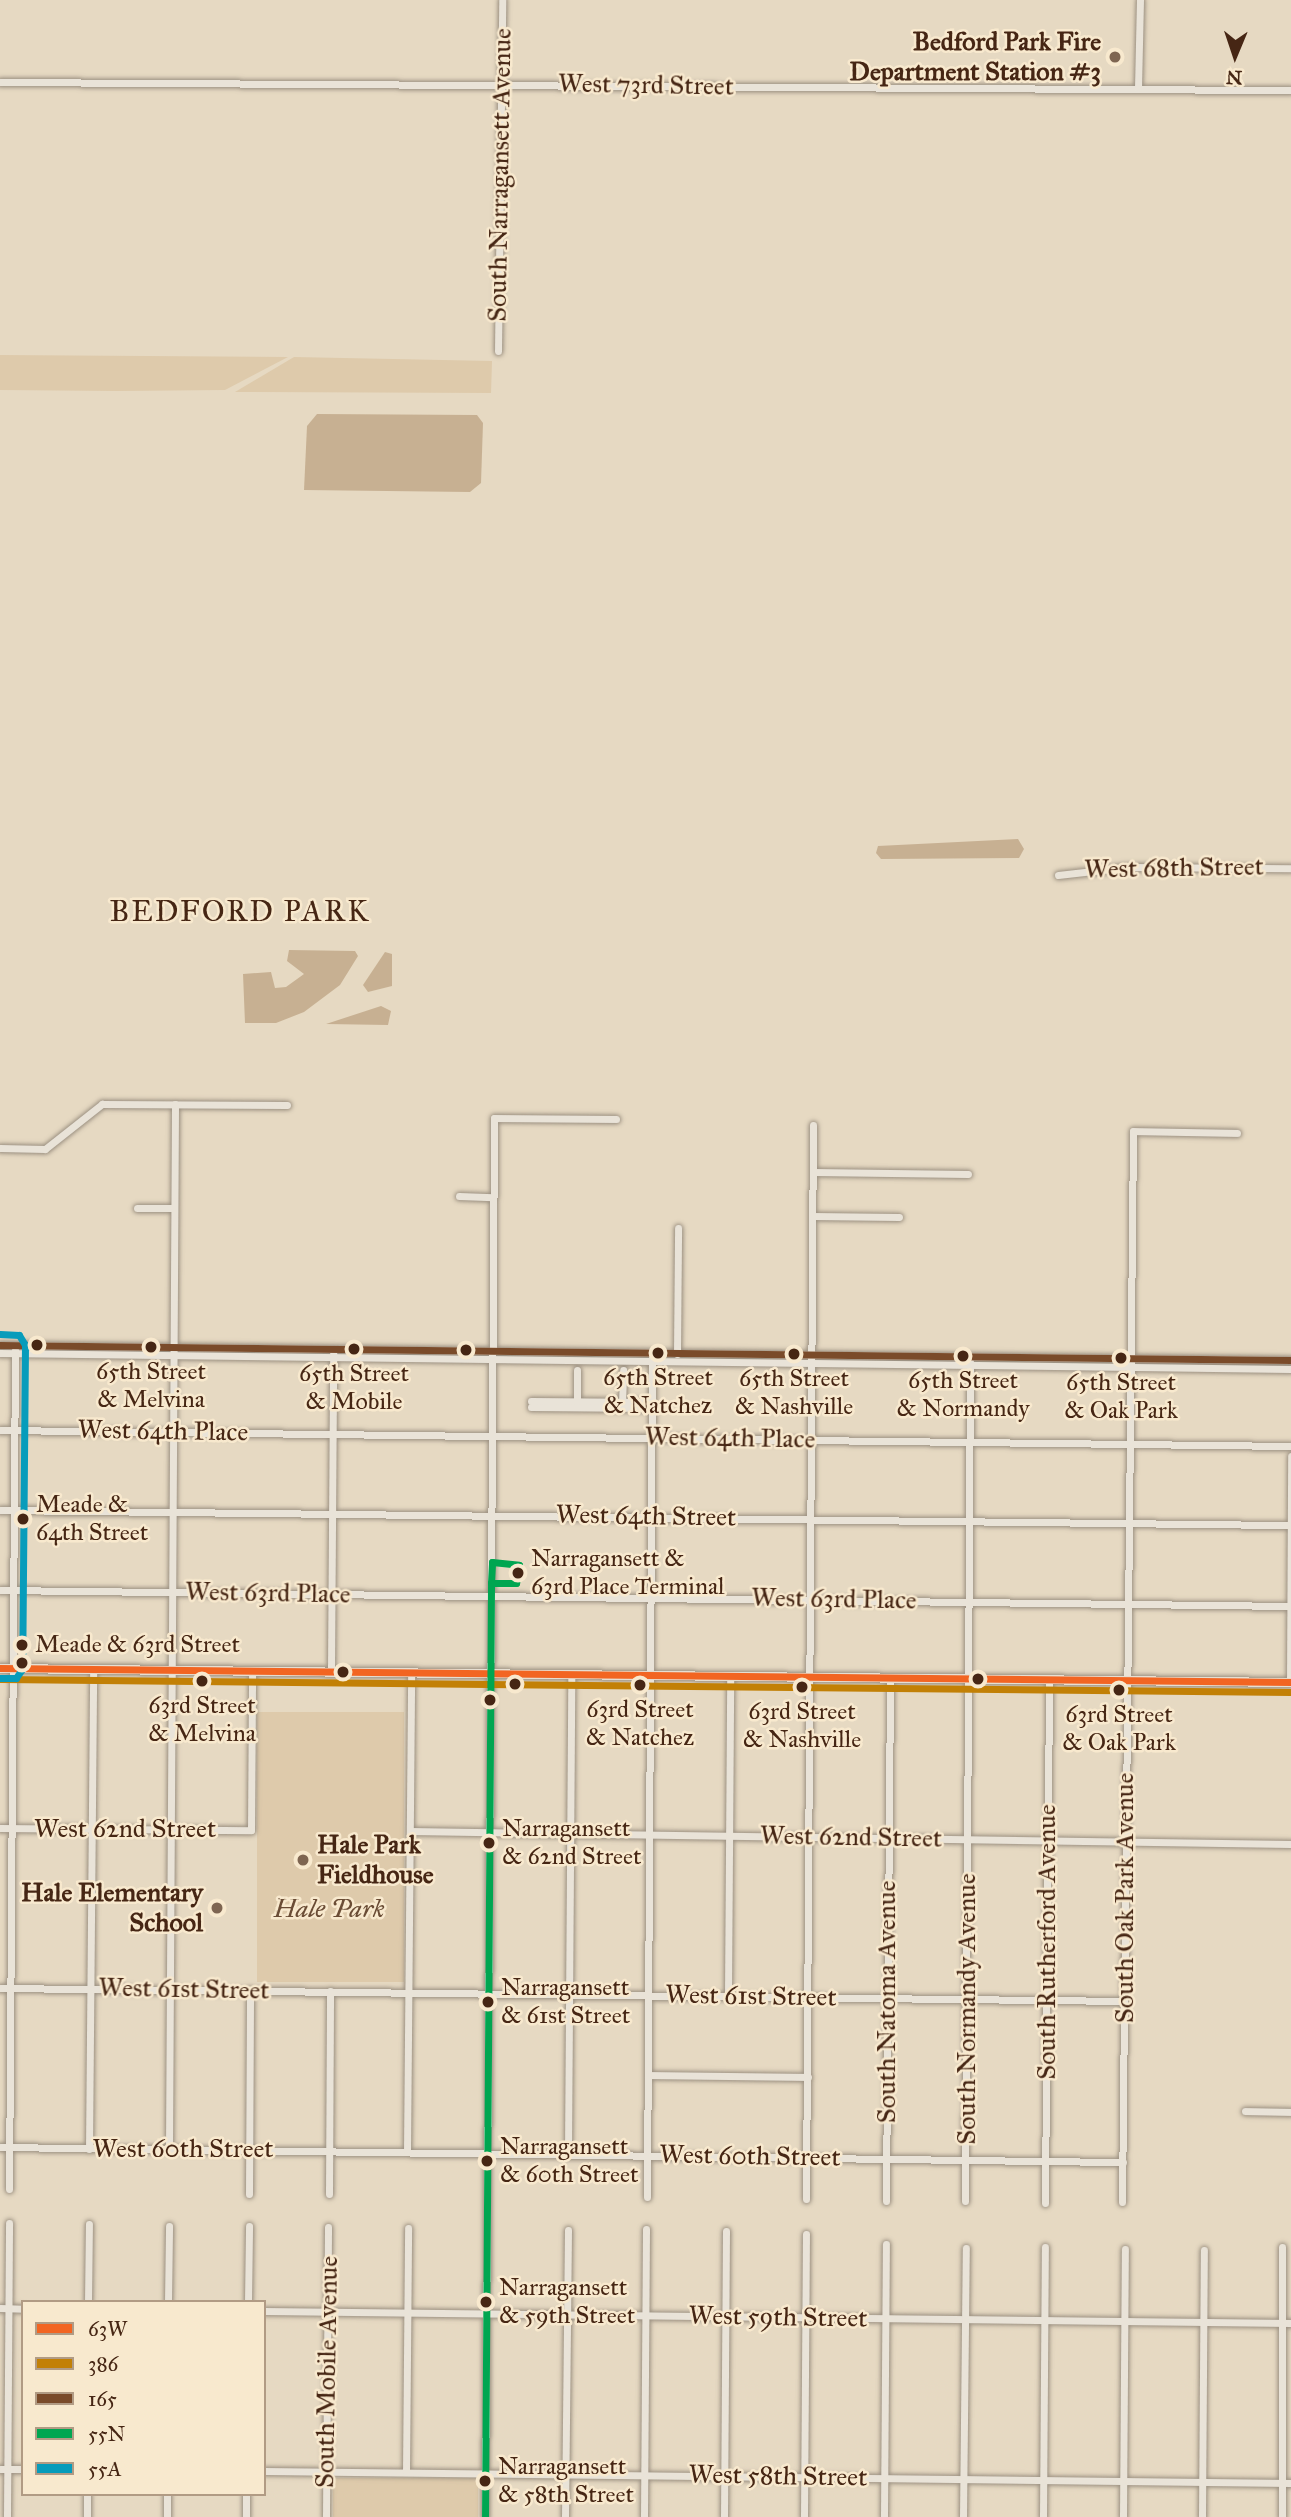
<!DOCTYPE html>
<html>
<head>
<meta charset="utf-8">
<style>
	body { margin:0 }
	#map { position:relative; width:1291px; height:2517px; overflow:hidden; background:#e6d9c2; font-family:"IM FELL Great Primer",serif }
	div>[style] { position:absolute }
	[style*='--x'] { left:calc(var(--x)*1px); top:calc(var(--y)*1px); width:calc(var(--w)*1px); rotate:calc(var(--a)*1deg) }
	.green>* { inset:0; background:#decaab; transform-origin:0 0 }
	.water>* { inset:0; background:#c7b092 }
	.roads { filter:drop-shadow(0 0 2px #9c9182) drop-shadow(0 0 2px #9c9182) }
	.minor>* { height:7px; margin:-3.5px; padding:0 3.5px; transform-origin:3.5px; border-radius:3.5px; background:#e9e3d8 }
	.major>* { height:9px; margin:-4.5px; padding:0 4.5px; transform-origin:4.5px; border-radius:4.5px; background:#e6ded1 }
	.bus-1>* { height:7px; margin:-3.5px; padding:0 3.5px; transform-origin:3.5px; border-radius:3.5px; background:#f26522 }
	.bus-2>* { height:7px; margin:-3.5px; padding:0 3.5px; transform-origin:3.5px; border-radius:3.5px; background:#c28006 }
	.bus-3>* { height:7px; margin:-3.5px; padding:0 3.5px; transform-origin:3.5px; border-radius:3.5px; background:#7a4b2a }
	.bus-4>* { height:7px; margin:-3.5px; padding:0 3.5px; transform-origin:3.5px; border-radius:3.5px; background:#00a651 }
	.bus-5>* { height:7px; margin:-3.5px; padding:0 3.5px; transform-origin:3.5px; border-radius:3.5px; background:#079cbb }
	.dots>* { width:19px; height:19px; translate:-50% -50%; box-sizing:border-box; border:4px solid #f8e9ce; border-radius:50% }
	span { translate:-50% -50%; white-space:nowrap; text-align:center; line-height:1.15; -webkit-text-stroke:5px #f8e9ce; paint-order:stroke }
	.bus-label { font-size:24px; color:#462614 }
	.left { translate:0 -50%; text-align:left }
	.poi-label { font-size:26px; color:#462614; font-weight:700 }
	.right { translate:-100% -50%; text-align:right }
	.street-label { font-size:26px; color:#462614 }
	.park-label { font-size:26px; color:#6a4c35; font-style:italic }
	.quarter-label { font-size:30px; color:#462614; letter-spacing:2px }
	.legend { position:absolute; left:21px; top:2300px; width:245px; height:196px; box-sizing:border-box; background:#f8e9ce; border:2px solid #b19b84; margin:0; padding:9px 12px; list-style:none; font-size:21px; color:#462614 }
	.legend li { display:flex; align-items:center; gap:14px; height:35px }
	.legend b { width:35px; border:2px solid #b19b84 }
	.north { position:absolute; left:1200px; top:21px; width:70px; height:70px; -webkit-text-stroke:5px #f8e9ce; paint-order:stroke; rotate:182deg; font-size:19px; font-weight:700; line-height:28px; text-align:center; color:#462614 }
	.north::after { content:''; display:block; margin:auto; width:24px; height:32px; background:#462614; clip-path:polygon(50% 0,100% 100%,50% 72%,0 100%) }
</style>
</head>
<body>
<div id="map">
	<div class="green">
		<div style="clip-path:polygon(0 355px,288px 357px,225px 390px,117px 391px,0 390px)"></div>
		<div style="clip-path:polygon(294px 357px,492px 361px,491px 393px,235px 392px)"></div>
		<div style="left:257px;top:1712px;width:147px;height:270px"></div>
		<div style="left:333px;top:2478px;width:145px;height:39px"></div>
	</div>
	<div class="water">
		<div style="clip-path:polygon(317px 414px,477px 415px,483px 423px,481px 483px,470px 492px,304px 490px,307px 426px)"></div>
		<div style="clip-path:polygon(1018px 839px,1024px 849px,1019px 858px,881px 859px,876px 853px,878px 846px)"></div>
		<div style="clip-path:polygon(289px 950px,355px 951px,358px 956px,340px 985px,304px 1012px,276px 1023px,245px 1023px,243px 974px,271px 972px,275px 988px,286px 987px,304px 974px,287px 961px)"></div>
		<div style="clip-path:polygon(385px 952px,392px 954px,392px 986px,368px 992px,363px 985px)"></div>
		<div style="clip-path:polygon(381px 1006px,391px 1011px,388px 1025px,326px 1024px)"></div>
	</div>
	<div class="roads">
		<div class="minor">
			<div style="--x:0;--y:82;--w:1291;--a:0.36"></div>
			<div style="--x:1138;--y:88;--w:88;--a:-88.7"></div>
			<div style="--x:498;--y:351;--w:351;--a:-89.3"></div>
			<div style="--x:1058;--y:875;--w:71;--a:-6.4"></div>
			<div style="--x:1129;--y:867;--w:162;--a:0.4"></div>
			<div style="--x:0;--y:1148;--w:45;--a:1.3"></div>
			<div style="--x:45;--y:1149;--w:73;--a:-38.3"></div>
			<div style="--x:102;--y:1104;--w:185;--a:0.3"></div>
			<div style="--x:813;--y:1172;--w:155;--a:0.7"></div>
			<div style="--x:459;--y:1196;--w:34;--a:2"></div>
			<div style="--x:137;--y:1208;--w:37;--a:0"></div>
			<div style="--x:812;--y:1216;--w:87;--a:0.7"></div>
			<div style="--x:0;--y:1345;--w:1291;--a:0.67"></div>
			<div style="--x:0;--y:1353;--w:1291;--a:0.71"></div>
			<div style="--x:677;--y:1354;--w:126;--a:-89.5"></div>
			<div style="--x:531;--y:1401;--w:121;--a:0.5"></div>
			<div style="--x:577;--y:1403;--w:33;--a:-90"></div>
			<div style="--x:622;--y:1404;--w:34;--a:-88"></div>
			<div style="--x:531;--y:1407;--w:121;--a:0.5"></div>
			<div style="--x:0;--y:1430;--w:1291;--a:0.71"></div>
			<div style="--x:0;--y:1510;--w:1291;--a:0.67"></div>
			<div style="--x:0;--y:1590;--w:1291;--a:0.71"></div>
			<div style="--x:331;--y:1671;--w:318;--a:-89.6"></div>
			<div style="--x:1290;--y:1682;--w:226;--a:-89.7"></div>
			<div style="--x:0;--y:1828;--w:251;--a:0.5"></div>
			<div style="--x:251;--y:1830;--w:160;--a:-89.6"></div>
			<div style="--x:410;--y:1831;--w:881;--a:0.85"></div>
			<div style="--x:0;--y:1988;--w:1124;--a:0.66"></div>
			<div style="--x:728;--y:1995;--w:319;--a:-89.6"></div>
			<div style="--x:648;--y:2075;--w:160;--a:0.7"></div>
			<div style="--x:1245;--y:2111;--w:46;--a:1.2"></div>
			<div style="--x:0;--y:2147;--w:1123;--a:0.77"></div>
			<div style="--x:89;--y:2149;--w:480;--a:-89.5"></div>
			<div style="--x:169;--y:2149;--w:1045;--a:-89.67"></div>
			<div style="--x:407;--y:2151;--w:480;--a:-89.5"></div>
			<div style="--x:568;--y:2153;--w:480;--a:-89.6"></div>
			<div style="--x:9;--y:2189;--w:839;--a:-89.59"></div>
			<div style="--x:249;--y:2194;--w:204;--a:-89.7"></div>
			<div style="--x:329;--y:2194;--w:203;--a:-89.7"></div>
			<div style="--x:647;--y:2197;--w:839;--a:-89.66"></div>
			<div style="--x:806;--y:2199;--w:1074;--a:-89.63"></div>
			<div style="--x:886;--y:2201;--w:523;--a:-89.56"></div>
			<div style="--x:965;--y:2201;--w:839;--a:-89.66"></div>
			<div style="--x:1122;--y:2202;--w:1071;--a:-89.41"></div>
			<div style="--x:1133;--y:1131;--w:104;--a:1.1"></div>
			<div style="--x:1045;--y:2203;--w:522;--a:-89.56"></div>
			<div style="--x:88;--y:2302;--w:78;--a:-89.3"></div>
			<div style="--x:168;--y:2302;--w:76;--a:-89.2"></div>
			<div style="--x:248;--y:2302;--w:76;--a:-89.2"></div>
			<div style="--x:0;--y:2308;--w:23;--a:2"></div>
			<div style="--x:264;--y:2311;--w:1027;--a:0.67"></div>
			<div style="--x:0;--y:2469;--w:23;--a:0"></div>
			<div style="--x:264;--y:2471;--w:1027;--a:0.67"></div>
			<div style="--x:406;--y:2472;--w:244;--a:-89.5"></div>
			<div style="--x:7;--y:2517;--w:294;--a:-89.6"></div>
			<div style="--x:87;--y:2517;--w:23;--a:-90"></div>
			<div style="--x:167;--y:2517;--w:23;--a:-90"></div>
			<div style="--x:246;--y:2517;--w:23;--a:-90"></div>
			<div style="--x:326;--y:2517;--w:290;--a:-89.6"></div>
			<div style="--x:485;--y:2517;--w:1399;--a:-89.63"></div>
			<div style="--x:494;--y:1118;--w:122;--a:0.5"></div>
			<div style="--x:565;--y:2517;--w:287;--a:-89.4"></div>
			<div style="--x:644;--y:2517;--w:288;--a:-89.6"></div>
			<div style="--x:724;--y:2517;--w:286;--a:-89.6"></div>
			<div style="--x:804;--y:2517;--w:283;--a:-89.6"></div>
			<div style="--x:884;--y:2517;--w:273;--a:-89.6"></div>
			<div style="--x:963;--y:2517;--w:269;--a:-89.4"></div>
			<div style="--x:1043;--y:2517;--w:270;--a:-89.6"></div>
			<div style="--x:1123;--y:2517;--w:268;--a:-89.6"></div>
			<div style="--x:1202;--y:2517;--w:267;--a:-89.6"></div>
			<div style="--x:1282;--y:2517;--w:270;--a:-90"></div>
		</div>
		<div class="major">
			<div style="--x:0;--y:1668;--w:1291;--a:0.62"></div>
		</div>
	</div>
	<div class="bus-1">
		<div style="--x:0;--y:1668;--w:1291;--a:0.62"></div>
	</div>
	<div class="bus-2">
		<div style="--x:0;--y:1679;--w:1291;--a:0.58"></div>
	</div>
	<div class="bus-3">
		<div style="--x:0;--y:1345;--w:1291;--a:0.67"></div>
	</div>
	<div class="bus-4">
		<div style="--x:492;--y:1562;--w:27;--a:6"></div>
		<div style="--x:519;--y:1565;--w:18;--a:99"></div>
		<div style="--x:516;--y:1583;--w:25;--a:180"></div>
		<div style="--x:491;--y:1583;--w:21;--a:-87"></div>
		<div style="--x:485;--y:2517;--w:934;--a:-89.63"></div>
	</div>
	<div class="bus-5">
		<div style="--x:0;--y:1334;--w:19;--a:3"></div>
		<div style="--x:19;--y:1335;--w:12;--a:59"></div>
		<div style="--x:25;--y:1345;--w:324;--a:90.5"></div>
		<div style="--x:22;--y:1669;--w:11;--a:124"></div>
		<div style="--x:16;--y:1678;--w:16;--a:180"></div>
	</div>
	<div class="dots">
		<div style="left:1115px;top:57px;background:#7e6551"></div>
		<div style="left:37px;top:1345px;background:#462614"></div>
		<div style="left:151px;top:1347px;background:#462614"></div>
		<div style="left:354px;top:1349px;background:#462614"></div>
		<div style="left:466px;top:1350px;background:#462614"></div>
		<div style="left:658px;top:1353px;background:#462614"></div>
		<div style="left:794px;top:1354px;background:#462614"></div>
		<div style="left:963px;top:1356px;background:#462614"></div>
		<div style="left:1121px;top:1358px;background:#462614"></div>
		<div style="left:23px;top:1519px;background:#462614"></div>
		<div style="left:518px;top:1573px;background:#462614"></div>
		<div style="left:22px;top:1645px;background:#462614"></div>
		<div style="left:22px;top:1663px;background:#462614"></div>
		<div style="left:343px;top:1672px;background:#462614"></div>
		<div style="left:978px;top:1679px;background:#462614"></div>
		<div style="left:202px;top:1681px;background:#462614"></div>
		<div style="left:515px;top:1684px;background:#462614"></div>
		<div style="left:640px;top:1685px;background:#462614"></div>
		<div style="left:802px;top:1687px;background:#462614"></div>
		<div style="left:1119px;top:1690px;background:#462614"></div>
		<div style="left:490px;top:1700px;background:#462614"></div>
		<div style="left:489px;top:1843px;background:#462614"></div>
		<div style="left:303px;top:1860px;background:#7e6551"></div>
		<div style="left:217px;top:1908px;background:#7e6551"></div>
		<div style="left:488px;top:2002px;background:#462614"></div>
		<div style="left:487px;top:2161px;background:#462614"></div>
		<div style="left:486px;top:2302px;background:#462614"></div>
		<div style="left:485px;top:2481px;background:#462614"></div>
	</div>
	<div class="bus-label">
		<span style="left:151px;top:1386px">65th Street<br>&amp; Melvina</span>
		<span style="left:354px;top:1388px">65th Street<br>&amp; Mobile</span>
		<span style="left:658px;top:1392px">65th Street<br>&amp; Natchez</span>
		<span style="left:794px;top:1393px">65th Street<br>&amp; Nashville</span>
		<span style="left:963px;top:1395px">65th Street<br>&amp; Normandy</span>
		<span style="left:1121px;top:1397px">65th Street<br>&amp; Oak Park</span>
		<span class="left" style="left:36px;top:1519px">Meade &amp;<br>64th Street</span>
		<span class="left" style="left:531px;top:1573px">Narragansett &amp;<br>63rd Place Terminal</span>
		<span class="left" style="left:35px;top:1645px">Meade &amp; 63rd Street</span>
		<span style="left:202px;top:1720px">63rd Street<br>&amp; Melvina</span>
		<span style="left:640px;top:1724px">63rd Street<br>&amp; Natchez</span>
		<span style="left:802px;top:1726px">63rd Street<br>&amp; Nashville</span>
		<span style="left:1119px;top:1729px">63rd Street<br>&amp; Oak Park</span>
		<span class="left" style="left:502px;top:1843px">Narragansett<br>&amp; 62nd Street</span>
		<span class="left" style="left:501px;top:2002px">Narragansett<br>&amp; 61st Street</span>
		<span class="left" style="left:500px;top:2161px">Narragansett<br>&amp; 60th Street</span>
		<span class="left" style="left:499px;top:2302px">Narragansett<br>&amp; 59th Street</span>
		<span class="left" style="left:498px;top:2481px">Narragansett<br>&amp; 58th Street</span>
	</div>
	<div class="poi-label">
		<span class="right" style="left:1101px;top:57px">Bedford Park Fire<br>Department Station #3</span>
		<span class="left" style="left:317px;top:1860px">Hale Park<br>Fieldhouse</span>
		<span class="right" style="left:203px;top:1908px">Hale Elementary<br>School</span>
	</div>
	<div class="street-label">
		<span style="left:646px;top:85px;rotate:1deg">West 73rd Street</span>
		<span style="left:500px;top:175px;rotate:-89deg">South Narragansett Avenue</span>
		<span style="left:1174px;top:868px;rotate:-1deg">West 68th Street</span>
		<span style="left:163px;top:1431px;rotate:1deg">West 64th Place</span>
		<span style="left:730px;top:1438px;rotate:1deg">West 64th Place</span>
		<span style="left:646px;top:1516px;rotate:1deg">West 64th Street</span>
		<span style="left:268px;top:1593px;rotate:1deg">West 63rd Place</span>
		<span style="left:834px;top:1599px;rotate:1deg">West 63rd Place</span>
		<span style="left:125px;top:1829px">West 62nd Street</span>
		<span style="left:851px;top:1837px;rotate:1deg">West 62nd Street</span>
		<span style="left:1125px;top:1898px;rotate:-90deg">South Oak Park Avenue</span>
		<span style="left:1047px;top:1942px;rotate:-90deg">South Rutherford Avenue</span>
		<span style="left:184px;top:1989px;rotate:1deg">West 61st Street</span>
		<span style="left:751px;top:1996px;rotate:1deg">West 61st Street</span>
		<span style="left:887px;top:2002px;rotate:-90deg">South Natoma Avenue</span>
		<span style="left:967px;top:2009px;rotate:-90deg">South Normandy Avenue</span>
		<span style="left:183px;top:2149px">West 60th Street</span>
		<span style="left:750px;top:2156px;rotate:1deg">West 60th Street</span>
		<span style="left:778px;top:2317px;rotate:1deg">West 59th Street</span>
		<span style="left:327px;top:2372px;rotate:-89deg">South Mobile Avenue</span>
		<span style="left:778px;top:2476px;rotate:1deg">West 58th Street</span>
	</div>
	<div class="park-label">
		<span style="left:329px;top:1909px">Hale Park</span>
	</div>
	<div class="quarter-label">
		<span style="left:240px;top:911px">BEDFORD PARK</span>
	</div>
	<ul class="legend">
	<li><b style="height:9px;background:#f26522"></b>63W</li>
	<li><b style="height:9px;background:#c28006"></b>386</li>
	<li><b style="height:9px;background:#7a4b2a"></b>165</li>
	<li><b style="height:9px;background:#00a651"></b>55N</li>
	<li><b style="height:9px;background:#079cbb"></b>55A</li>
	</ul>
	<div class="north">N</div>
</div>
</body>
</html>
